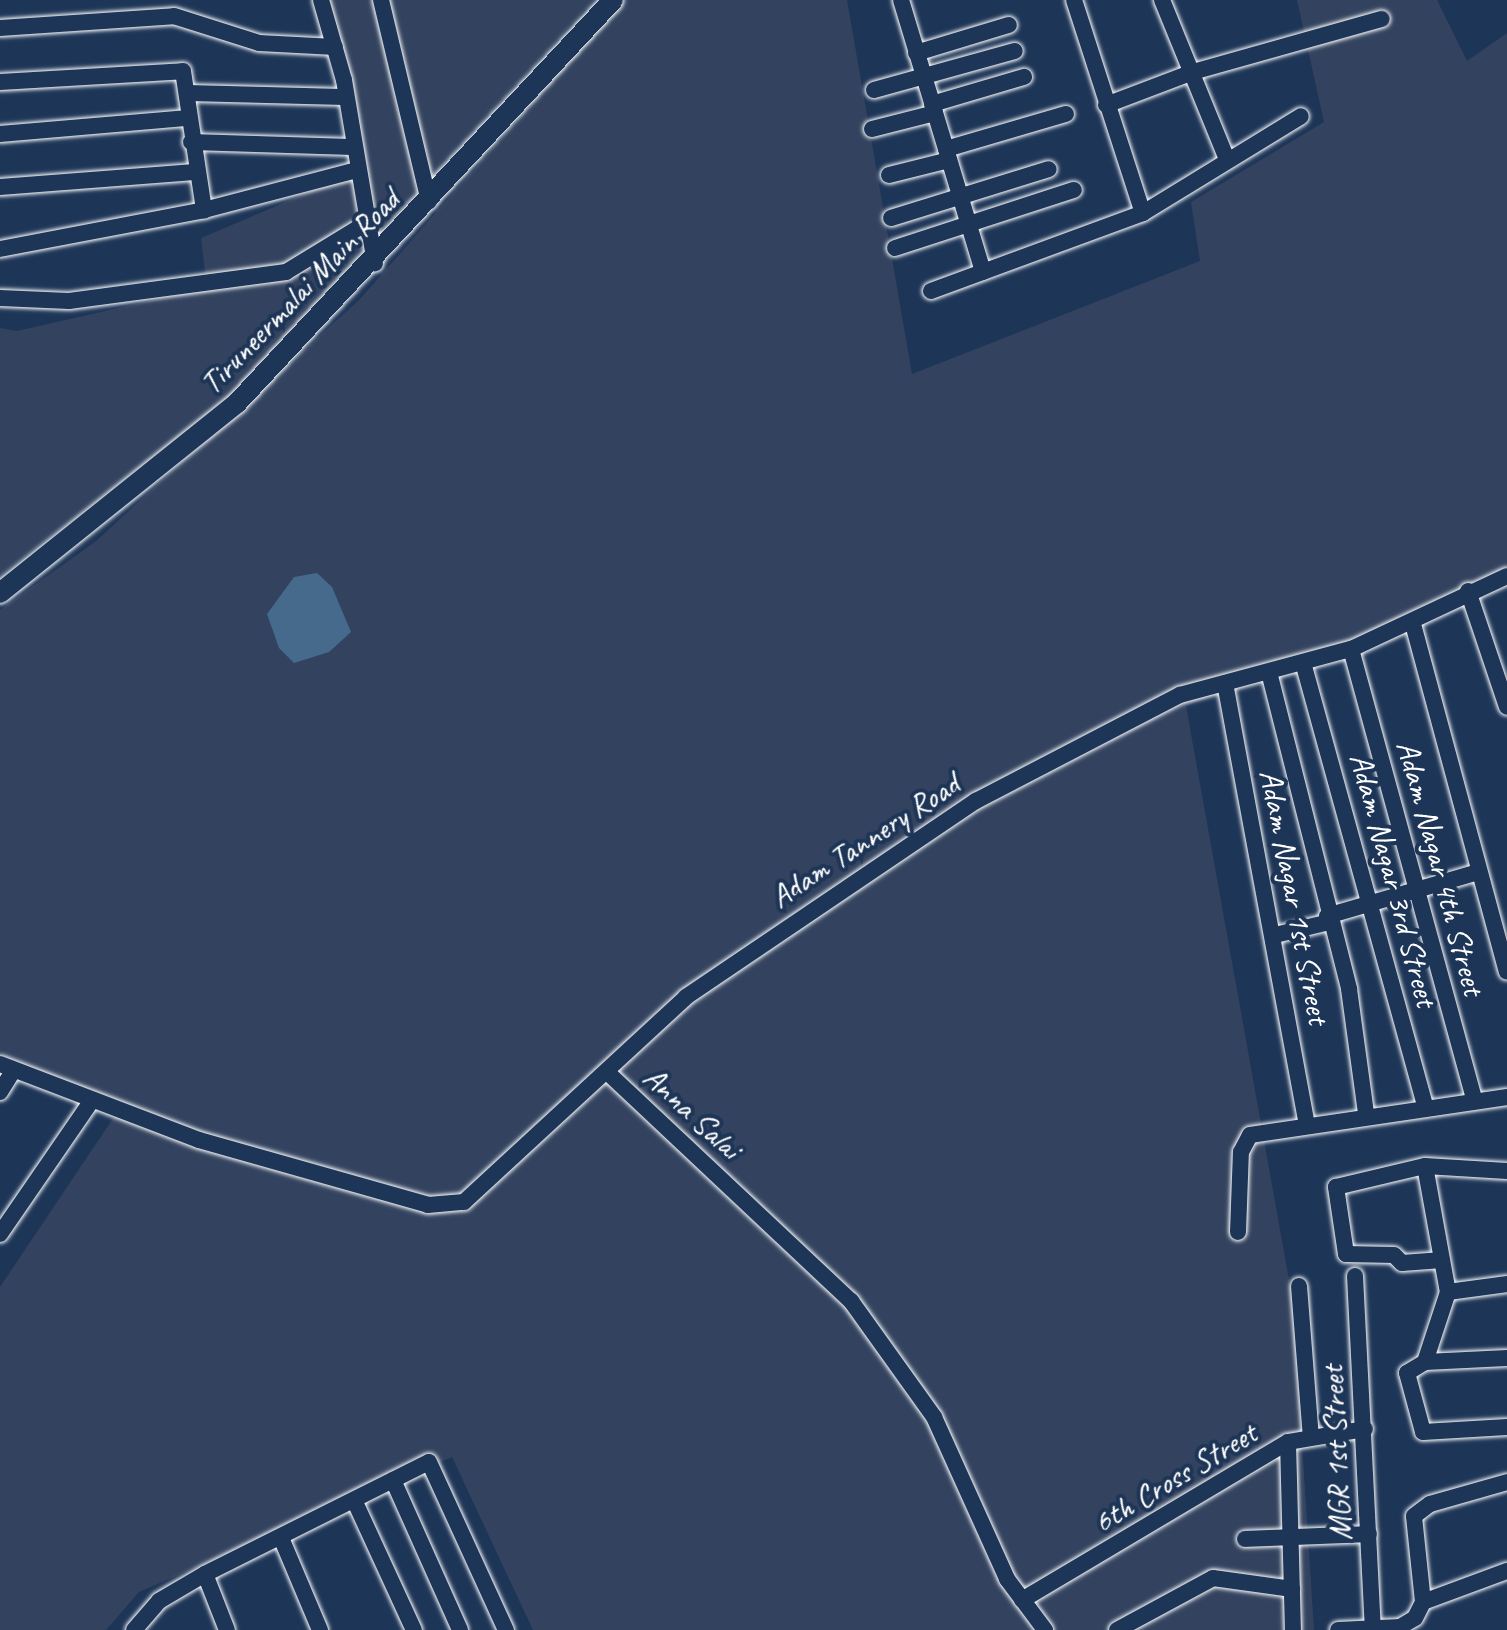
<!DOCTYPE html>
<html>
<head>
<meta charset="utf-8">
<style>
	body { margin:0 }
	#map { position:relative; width:1507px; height:1630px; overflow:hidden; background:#1d3557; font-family:Caveat,sans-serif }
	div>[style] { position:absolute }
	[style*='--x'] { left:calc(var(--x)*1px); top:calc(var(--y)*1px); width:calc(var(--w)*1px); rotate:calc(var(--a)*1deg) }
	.built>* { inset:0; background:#33435f }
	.water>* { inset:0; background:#456a8c }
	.roads { filter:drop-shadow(0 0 2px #fff) drop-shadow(0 0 2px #fff) }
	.minor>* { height:16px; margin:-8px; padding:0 8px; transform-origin:8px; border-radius:8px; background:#1d3557 }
	.major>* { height:20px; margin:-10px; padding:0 10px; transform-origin:10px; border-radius:10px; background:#1d3557 }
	span { translate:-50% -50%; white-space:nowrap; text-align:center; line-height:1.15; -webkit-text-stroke:8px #1d3557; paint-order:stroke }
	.street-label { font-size:32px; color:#fff }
</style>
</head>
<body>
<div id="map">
	<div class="built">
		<div style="clip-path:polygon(328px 0,594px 0,229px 397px,0 576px,0 328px,17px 331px,207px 288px,201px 238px,359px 171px)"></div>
		<div style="clip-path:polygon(623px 0,847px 0,912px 374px,1200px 261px,1191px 202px,1324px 122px,1297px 0,1437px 0,1467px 61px,1507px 33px,1507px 583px,1186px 706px,1293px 1302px,1314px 1630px,533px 1630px,452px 1457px,139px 1592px,106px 1630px,0 1630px,0 1287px,118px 1111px,0 1053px,0 610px,96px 541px,360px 299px)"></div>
	</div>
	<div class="water">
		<div style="clip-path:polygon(317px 573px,332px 587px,351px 632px,329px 652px,294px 663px,279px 648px,267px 614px,294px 577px)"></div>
	</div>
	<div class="roads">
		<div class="minor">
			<div style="--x:321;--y:0;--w:83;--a:74"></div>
			<div style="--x:344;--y:80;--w:186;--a:80.4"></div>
			<div style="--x:381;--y:0;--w:207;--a:76.6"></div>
			<div style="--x:901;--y:0;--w:284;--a:73.2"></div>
			<div style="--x:1074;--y:0;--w:224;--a:72.1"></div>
			<div style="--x:1162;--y:0;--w:170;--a:67.8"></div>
			<div style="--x:0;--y:28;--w:174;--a:-3.9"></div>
			<div style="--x:174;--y:16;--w:89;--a:17.6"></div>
			<div style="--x:259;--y:43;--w:76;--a:3"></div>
			<div style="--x:916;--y:53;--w:97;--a:-16.8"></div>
			<div style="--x:0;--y:82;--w:183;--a:-3.4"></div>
			<div style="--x:183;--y:71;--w:141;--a:81.4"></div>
			<div style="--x:874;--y:90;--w:146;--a:-15.5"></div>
			<div style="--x:187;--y:93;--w:158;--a:1.5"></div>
			<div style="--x:932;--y:104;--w:96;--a:-16.4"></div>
			<div style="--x:1106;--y:105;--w:93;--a:-20.8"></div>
			<div style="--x:1193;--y:72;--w:196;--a:-15.7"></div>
			<div style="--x:872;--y:129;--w:65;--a:-14.3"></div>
			<div style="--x:0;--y:134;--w:189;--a:-4.9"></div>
			<div style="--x:191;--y:142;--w:161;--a:1.8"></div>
			<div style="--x:946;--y:149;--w:125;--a:-16.3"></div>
			<div style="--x:889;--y:175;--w:62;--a:-14"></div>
			<div style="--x:0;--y:187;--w:195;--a:-4.4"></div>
			<div style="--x:891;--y:218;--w:165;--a:-17.2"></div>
			<div style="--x:895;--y:248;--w:188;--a:-18"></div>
			<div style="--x:0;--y:249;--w:208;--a:-10.8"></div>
			<div style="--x:204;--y:210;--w:158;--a:-14.7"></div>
			<div style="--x:931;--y:291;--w:226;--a:-20.2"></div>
			<div style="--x:1143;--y:213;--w:185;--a:-31.5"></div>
			<div style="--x:0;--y:298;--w:69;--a:2.5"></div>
			<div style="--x:69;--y:301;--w:219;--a:-7.6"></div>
			<div style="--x:286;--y:272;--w:92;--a:-31.3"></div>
			<div style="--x:1468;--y:591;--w:122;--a:71.4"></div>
			<div style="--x:1413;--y:624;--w:360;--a:74.9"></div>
			<div style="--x:1351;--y:649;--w:469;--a:74.7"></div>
			<div style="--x:1304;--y:666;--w:459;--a:74.6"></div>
			<div style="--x:1270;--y:676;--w:323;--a:75.8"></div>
			<div style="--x:1349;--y:989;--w:125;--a:82.2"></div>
			<div style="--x:1225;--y:683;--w:446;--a:79.5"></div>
			<div style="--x:1327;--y:916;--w:154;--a:-16.2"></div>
			<div style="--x:1275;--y:935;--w:56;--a:-13.5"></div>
			<div style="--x:0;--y:1064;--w:213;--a:20.9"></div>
			<div style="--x:199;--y:1140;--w:238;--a:15.8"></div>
			<div style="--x:428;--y:1205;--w:36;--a:-5"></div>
			<div style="--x:464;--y:1202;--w:302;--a:-42.7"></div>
			<div style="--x:686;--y:997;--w:350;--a:-34.1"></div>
			<div style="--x:976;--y:801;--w:230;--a:-27.5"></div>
			<div style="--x:1180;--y:695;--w:177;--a:-15.1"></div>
			<div style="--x:1351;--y:649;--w:172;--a:-25.1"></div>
			<div style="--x:607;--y:1072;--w:335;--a:43.2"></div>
			<div style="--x:851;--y:1301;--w:143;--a:54.4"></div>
			<div style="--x:934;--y:1417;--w:178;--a:65.7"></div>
			<div style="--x:1007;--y:1579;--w:64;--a:53.3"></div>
			<div style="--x:0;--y:1092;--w:22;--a:-58"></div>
			<div style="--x:1425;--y:1166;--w:128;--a:79.7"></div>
			<div style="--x:1448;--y:1292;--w:74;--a:108.2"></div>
			<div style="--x:1238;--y:1232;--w:80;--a:-87.9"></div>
			<div style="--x:1241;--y:1152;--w:19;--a:-62"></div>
			<div style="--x:1250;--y:1135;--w:260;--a:-8.4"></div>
			<div style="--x:0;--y:1234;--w:163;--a:-55.5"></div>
			<div style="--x:1442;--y:1260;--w:40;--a:175.7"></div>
			<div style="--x:1402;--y:1263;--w:11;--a:-135"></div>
			<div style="--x:1394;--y:1255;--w:48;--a:-178.8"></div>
			<div style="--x:1346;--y:1254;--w:68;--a:-98.5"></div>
			<div style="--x:1336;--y:1187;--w:91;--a:-13.3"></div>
			<div style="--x:1425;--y:1166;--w:82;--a:3.5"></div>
			<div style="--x:1355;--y:1276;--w:351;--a:87.1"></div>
			<div style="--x:1299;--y:1286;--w:151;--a:85.5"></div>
			<div style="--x:1448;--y:1292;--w:60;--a:-7.7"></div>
			<div style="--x:1507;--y:1358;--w:82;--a:177.2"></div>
			<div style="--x:1425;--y:1362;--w:21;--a:149"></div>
			<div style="--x:1407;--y:1373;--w:61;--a:74.8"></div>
			<div style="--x:1423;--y:1432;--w:84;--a:-3.4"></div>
			<div style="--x:1288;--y:1442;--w:188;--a:88.5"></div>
			<div style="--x:393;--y:1480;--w:164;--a:65.9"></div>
			<div style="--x:355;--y:1502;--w:141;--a:65.3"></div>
			<div style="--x:1245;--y:1539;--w:124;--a:-2.3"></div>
			<div style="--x:282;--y:1540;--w:98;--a:67.1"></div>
			<div style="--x:205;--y:1574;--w:60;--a:68.6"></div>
			<div style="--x:1022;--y:1600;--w:309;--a:-30.7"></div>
			<div style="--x:1288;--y:1442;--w:78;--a:-9.6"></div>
			<div style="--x:1423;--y:1602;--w:90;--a:-20.3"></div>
			<div style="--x:134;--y:1630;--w:38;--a:-49"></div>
			<div style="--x:159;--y:1601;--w:53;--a:-30.4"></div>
			<div style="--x:205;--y:1574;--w:250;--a:-26.6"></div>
			<div style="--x:429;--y:1462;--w:185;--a:65.4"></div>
			<div style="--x:1117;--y:1630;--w:109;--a:-28.4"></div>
			<div style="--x:1213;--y:1578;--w:80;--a:7.9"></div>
			<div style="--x:1338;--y:1630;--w:62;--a:-2.8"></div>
			<div style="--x:1400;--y:1627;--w:17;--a:-31"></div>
			<div style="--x:1415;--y:1618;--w:18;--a:-63"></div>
			<div style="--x:1423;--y:1602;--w:86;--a:-96"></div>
			<div style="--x:1414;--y:1516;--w:20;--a:-37"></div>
			<div style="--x:1430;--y:1504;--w:80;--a:-15.9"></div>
		</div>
		<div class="major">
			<div style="--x:0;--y:593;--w:304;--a:-38.7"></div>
			<div style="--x:237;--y:403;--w:551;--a:-46.99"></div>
		</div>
	</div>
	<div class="street-label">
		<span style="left:300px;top:292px;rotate:-46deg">Tiruneermalai Main Road</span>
		<span style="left:865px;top:841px;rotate:-33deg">Adam Tannery Road</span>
		<span style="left:1440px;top:868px;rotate:75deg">Adam Nagar 4th Street</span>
		<span style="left:1393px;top:880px;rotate:75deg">Adam Nagar 3rd Street</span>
		<span style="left:1294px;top:897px;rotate:79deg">Adam Nagar 1st Street</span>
		<span style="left:692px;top:1113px;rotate:43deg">Anna Salai</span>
		<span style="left:1337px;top:1453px;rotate:-93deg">MGR 1st Street</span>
		<span style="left:1175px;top:1478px;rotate:-31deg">6th Cross Street</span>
	</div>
</div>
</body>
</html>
